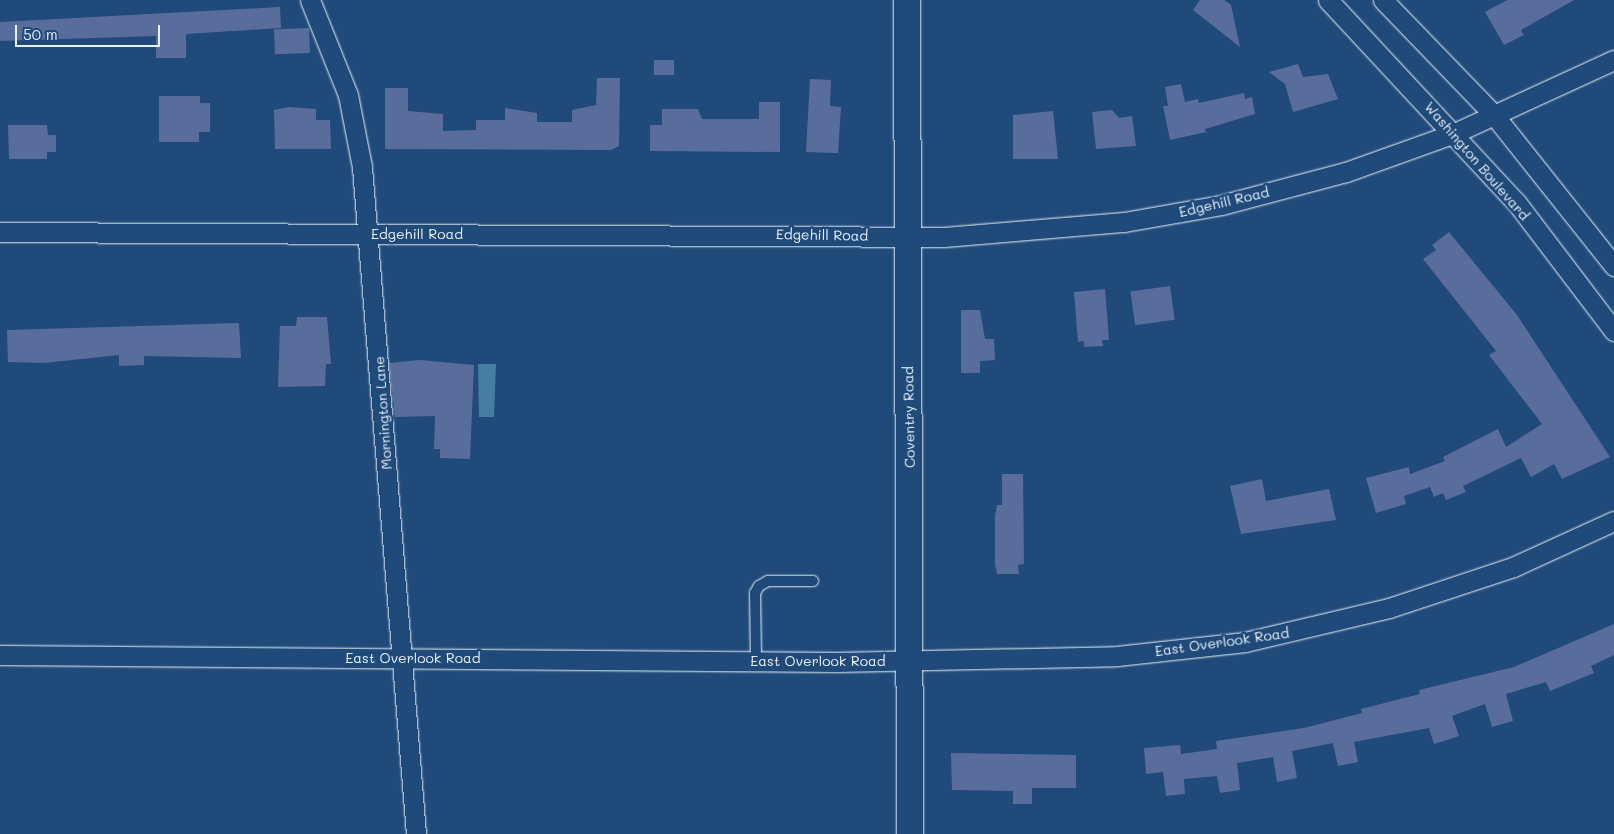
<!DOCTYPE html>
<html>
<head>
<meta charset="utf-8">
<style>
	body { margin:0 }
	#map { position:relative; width:1614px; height:834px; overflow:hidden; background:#1f4a7a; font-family:Mali,sans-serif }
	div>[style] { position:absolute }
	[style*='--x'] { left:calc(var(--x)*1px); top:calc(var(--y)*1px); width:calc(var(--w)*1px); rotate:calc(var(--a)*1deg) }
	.water>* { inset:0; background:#467da2 }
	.building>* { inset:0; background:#596d9d; transform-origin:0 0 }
	.roads { filter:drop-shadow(0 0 1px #e8f1f8) drop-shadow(0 0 1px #e8f1f8) }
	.lane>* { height:10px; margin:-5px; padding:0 5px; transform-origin:5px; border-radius:5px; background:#1f4a7a }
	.street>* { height:19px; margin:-9.5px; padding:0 9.5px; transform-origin:9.5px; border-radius:9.5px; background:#1f4a7a }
	.secondary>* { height:26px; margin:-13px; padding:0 13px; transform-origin:13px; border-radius:13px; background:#1f4a7a }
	span { translate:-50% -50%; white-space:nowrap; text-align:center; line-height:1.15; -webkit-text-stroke:5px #1f4a7a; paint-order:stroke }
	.street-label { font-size:14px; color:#e8f1f8 }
	.scale { position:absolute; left:15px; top:25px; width:145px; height:22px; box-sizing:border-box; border:2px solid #e8f1f8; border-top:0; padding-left:6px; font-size:15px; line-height:18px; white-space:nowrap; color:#e8f1f8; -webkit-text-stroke:4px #1f4a7a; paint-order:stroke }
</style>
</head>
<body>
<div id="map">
	<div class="water">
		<div style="clip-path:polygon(478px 364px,496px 364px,494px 417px,479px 417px)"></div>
	</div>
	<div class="building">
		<div style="clip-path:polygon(1200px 0,1224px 0,1231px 5px,1240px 47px,1193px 10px)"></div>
		<div style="clip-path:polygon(1507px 0,1574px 0,1521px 30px,1524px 35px,1504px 45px,1485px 12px)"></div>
		<div style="clip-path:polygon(280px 7px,281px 28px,186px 34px,186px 58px,156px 58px,156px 36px,0 41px,0 22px)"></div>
		<div style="left:309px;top:28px;width:25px;height:35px;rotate:88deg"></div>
		<div style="left:654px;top:60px;width:20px;height:15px"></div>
		<div style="clip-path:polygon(1298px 64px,1303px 77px,1328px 74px,1338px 99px,1293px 112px,1285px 84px,1269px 72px)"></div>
		<div style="clip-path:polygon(597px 78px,620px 78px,619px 146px,611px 150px,385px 149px,385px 88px,408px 88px,408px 111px,443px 114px,443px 131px,476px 130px,476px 120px,505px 120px,505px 108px,537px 113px,537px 122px,572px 122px,572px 110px,596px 105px)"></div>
		<div style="clip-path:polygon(810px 79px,831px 80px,830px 106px,841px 107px,838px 153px,806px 152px)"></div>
		<div style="clip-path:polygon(1181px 84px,1185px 102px,1198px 99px,1199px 103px,1244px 93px,1245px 99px,1252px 97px,1255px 114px,1205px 129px,1206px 132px,1170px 140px,1163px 106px,1168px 106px,1165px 87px)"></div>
		<div style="clip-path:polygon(159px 96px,200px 96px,200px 103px,210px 103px,210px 132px,199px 132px,199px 142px,159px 142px)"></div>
		<div style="clip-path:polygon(759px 102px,780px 102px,780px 152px,650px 151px,650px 125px,662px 125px,662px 109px,698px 109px,702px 119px,759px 119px)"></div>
		<div style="clip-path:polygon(289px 107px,316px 109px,316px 120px,330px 120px,331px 149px,275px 149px,274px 110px)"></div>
		<div style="clip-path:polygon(1112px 110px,1119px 118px,1132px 116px,1136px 146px,1096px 149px,1092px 112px)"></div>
		<div style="clip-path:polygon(1053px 111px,1058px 159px,1013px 159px,1013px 115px)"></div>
		<div style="clip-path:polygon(8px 125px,47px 125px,48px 135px,56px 135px,56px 152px,47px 152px,47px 159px,9px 159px)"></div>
		<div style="clip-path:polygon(1449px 232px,1517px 315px,1610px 457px,1562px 479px,1554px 464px,1531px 477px,1521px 458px,1463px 486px,1466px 492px,1446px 500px,1443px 493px,1434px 497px,1430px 487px,1404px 496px,1406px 504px,1376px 513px,1366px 478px,1409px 467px,1410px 474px,1445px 461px,1443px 457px,1498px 429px,1506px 447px,1542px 424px,1489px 355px,1496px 351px,1423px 259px,1436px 250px,1432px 245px)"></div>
		<div style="left:1170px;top:286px;width:34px;height:40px;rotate:82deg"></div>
		<div style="clip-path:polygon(1105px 289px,1109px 340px,1102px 340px,1103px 346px,1084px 347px,1084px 341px,1078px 342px,1074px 292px)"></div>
		<div style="clip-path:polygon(961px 310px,980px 310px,985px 339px,994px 339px,995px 360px,980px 361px,980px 373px,961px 373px)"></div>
		<div style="clip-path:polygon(297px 317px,327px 317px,331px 364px,326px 364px,325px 386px,278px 387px,280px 326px,296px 326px)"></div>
		<div style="clip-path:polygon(239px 323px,241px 358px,144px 356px,144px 365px,119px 366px,119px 355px,44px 363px,8px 362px,7px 330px)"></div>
		<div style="clip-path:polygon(419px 360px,474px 365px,470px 459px,440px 458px,440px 449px,434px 449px,435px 416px,395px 417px,389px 363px)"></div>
		<div style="clip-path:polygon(1002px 474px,1023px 474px,1024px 564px,1018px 565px,1019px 574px,997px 574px,995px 564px,995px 516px,997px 505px,1002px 505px)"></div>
		<div style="clip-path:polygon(1262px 479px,1266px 501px,1329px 489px,1336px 520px,1241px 534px,1230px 486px)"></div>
		<div style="clip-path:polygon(1614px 624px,1614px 655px,1591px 666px,1594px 673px,1550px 691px,1546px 682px,1506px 694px,1513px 721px,1492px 727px,1485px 704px,1452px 716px,1459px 736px,1434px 744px,1429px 728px,1354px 742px,1358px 762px,1338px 766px,1333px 743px,1292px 751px,1297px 778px,1277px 782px,1273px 757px,1237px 763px,1240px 790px,1220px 793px,1217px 776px,1184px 779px,1185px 794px,1166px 796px,1163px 772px,1146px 774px,1144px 748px,1180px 745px,1181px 754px,1217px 749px,1216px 741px,1304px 728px,1362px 713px,1361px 709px,1420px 694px,1419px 690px,1514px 667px)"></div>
		<div style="clip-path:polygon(951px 753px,1076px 755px,1076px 788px,1032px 788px,1032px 804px,1013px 804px,1013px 791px,952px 790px)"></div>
	</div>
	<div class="roads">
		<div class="lane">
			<div style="--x:756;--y:661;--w:68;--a:-90.8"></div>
			<div style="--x:755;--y:593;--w:8;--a:-60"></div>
			<div style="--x:759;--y:586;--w:10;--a:-29"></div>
			<div style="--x:768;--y:581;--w:45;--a:0"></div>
		</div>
		<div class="street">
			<div style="--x:310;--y:0;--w:102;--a:68.2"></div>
			<div style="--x:348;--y:95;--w:73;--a:79"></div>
			<div style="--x:362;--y:167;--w:669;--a:85.37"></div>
			<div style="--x:1328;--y:0;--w:276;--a:47.1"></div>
			<div style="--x:1516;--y:202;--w:162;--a:52.8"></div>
			<div style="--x:1383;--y:0;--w:160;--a:46"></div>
			<div style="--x:1494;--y:115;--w:193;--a:51.5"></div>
			<div style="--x:0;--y:232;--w:944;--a:0.3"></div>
			<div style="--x:944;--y:237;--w:181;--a:-4.8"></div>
			<div style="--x:1124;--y:222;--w:98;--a:-9.9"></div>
			<div style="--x:1221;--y:205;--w:129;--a:-14.8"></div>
			<div style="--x:1346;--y:172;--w:116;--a:-19.7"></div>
			<div style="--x:1455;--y:133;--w:175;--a:-24.7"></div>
			<div style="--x:0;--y:655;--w:837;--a:0.48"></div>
			<div style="--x:837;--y:662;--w:280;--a:-1.2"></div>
			<div style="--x:1117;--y:656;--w:129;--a:-6.2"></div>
			<div style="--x:1245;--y:642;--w:148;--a:-13.3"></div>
			<div style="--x:1389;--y:608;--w:131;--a:-18.3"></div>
			<div style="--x:1513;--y:567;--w:111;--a:-24.5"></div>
		</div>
		<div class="secondary">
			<div style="--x:907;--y:0;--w:834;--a:89.79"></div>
		</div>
	</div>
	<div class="street-label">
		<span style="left:1477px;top:161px;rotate:49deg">Washington Boulevard</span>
		<span style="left:1224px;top:202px;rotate:-13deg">Edgehill Road</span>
		<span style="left:417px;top:234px">Edgehill Road</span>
		<span style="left:822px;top:235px;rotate:1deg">Edgehill Road</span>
		<span style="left:383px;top:413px;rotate:-94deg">Mornington Lane</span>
		<span style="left:909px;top:417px;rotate:-91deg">Coventry Road</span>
		<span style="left:1222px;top:642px;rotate:-8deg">East Overlook Road</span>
		<span style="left:413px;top:658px">East Overlook Road</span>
		<span style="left:818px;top:661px">East Overlook Road</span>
	</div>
	<div class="scale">50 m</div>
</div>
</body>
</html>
